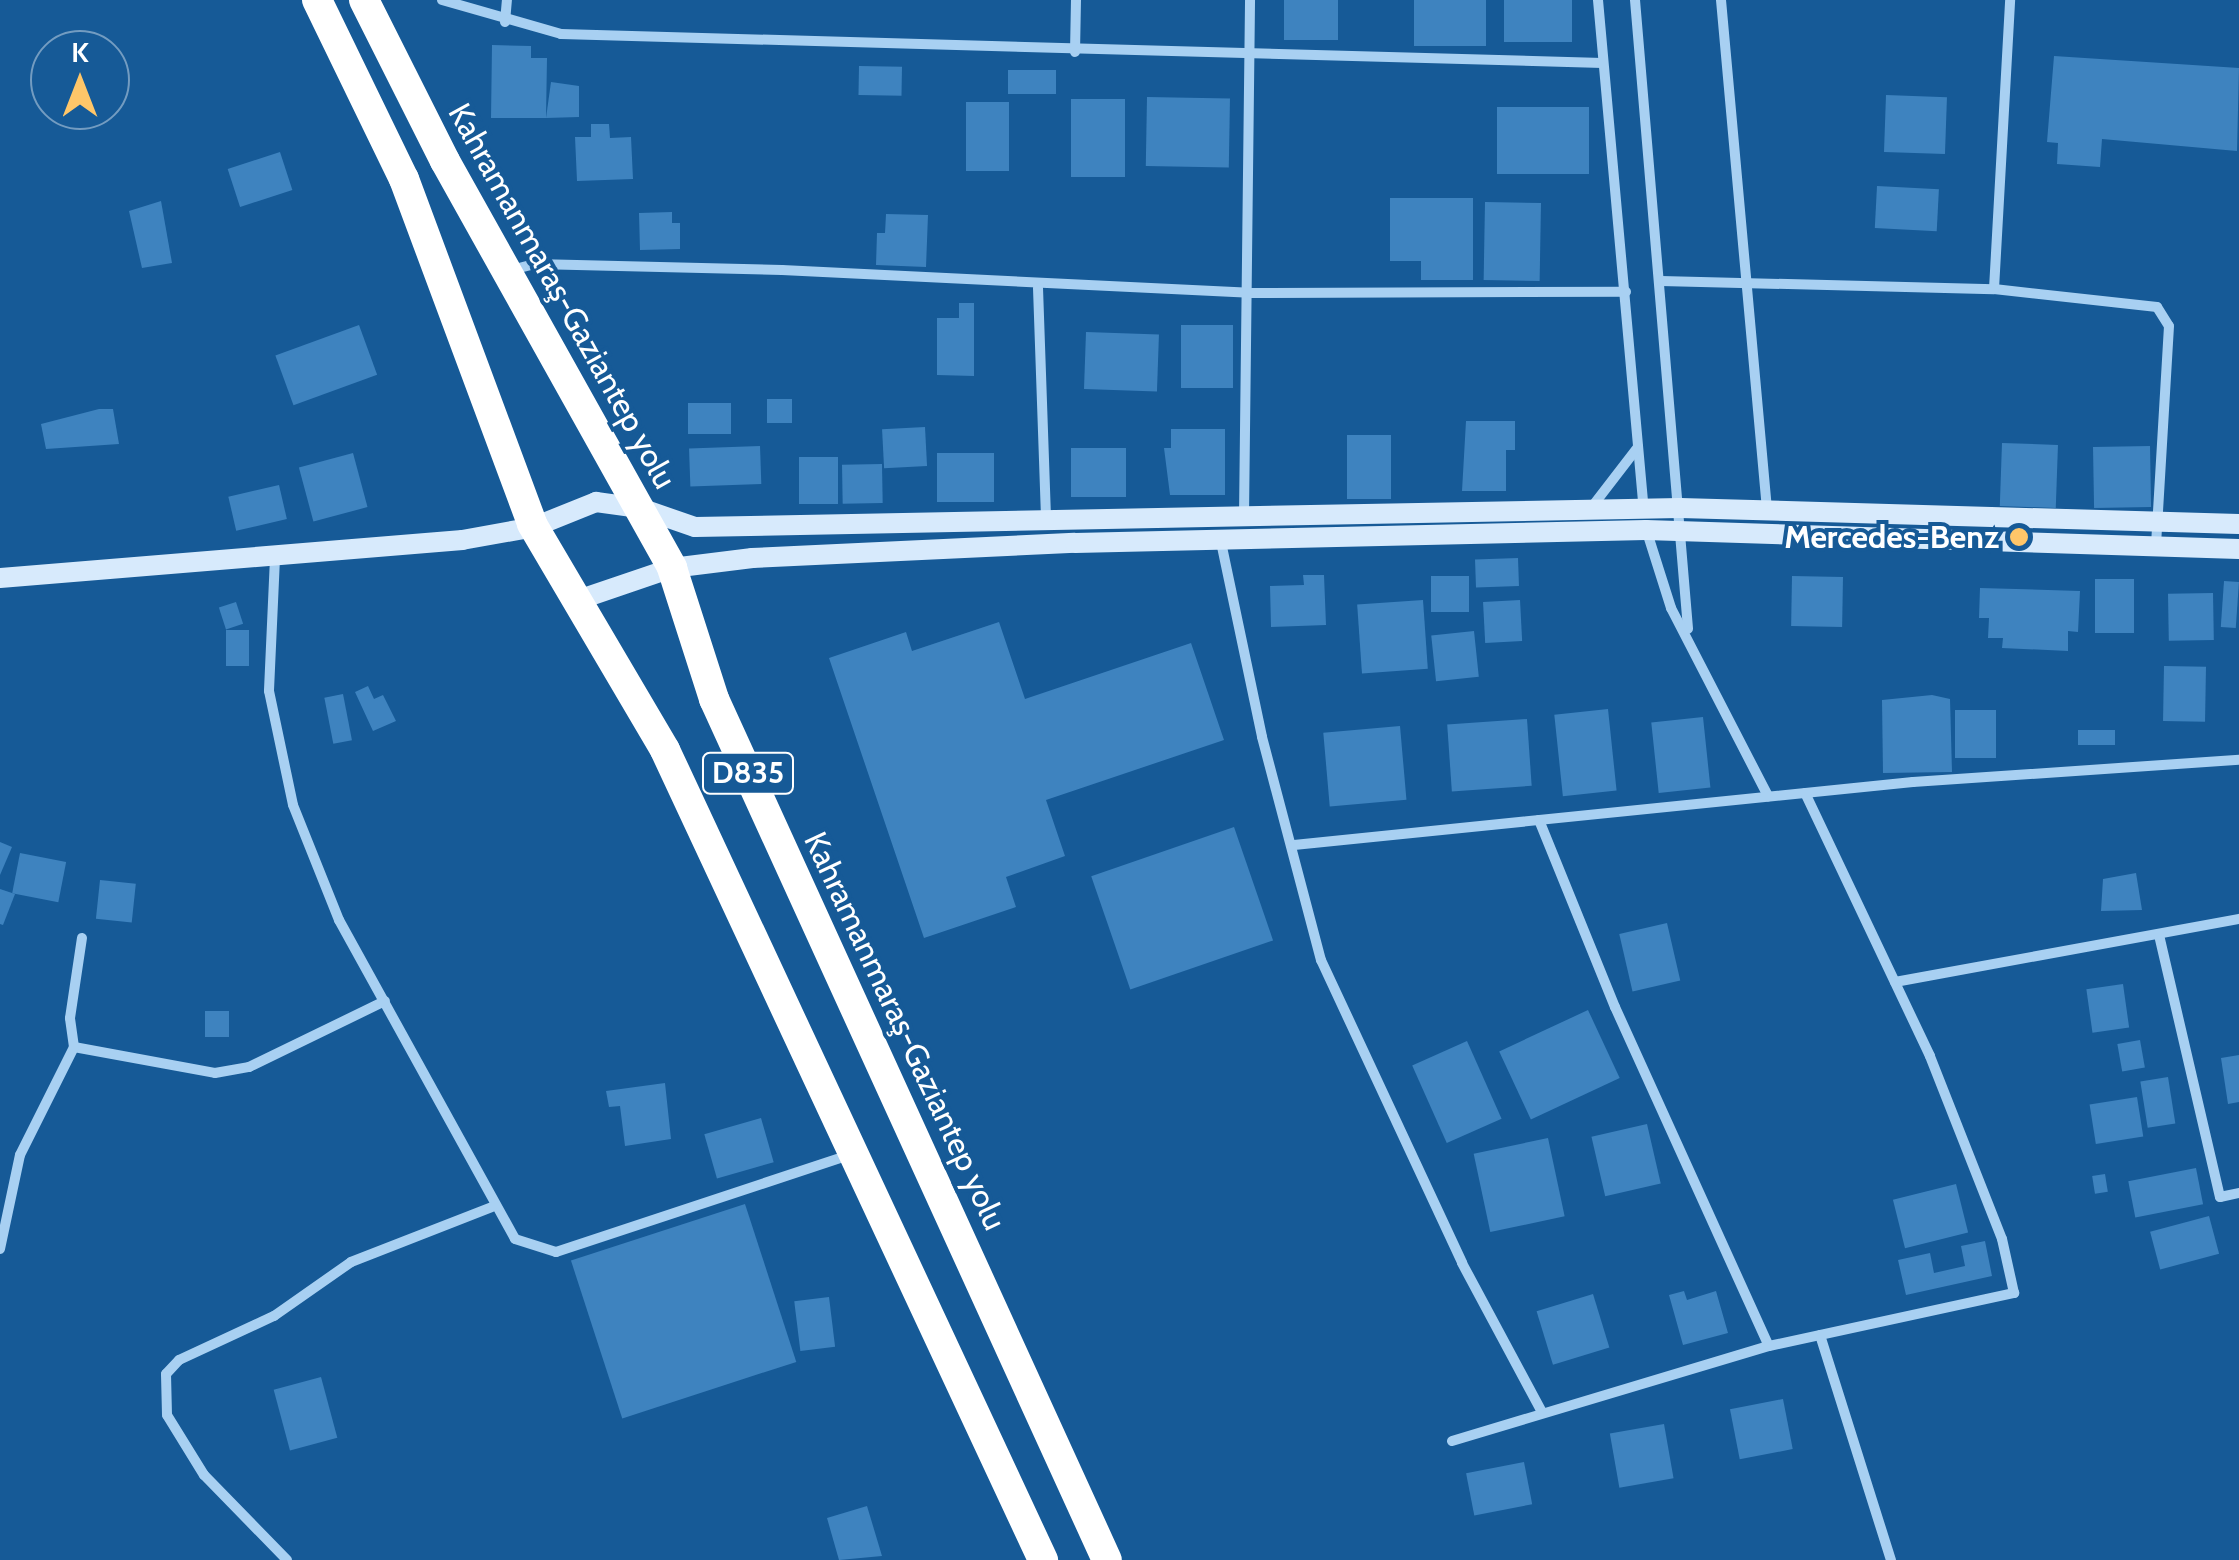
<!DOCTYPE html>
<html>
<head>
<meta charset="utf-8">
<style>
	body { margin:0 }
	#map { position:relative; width:2239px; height:1560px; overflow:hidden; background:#165a97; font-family:Cabin,sans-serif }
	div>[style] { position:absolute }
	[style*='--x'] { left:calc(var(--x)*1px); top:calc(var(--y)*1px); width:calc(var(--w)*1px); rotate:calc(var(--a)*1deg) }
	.building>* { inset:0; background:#3e83bf; transform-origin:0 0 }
	.street>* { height:10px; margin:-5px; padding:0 5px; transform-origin:5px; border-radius:5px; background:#a8d0f2 }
	.secondary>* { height:20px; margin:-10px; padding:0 10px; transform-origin:10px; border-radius:10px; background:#d7eafc }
	.highway>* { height:30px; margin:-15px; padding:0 15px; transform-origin:15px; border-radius:15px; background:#fff }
	.dots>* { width:28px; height:28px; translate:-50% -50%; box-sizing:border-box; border:5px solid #165a97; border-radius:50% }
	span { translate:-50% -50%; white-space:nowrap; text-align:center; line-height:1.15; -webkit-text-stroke:8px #165a97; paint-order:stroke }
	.shield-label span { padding:2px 8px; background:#165a97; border:2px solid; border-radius:8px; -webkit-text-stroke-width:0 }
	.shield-label { font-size:30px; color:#fff; font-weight:700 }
	.street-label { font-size:32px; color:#fff }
	.poi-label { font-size:32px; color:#fff; font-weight:700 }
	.right { translate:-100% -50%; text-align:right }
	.north { position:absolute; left:30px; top:30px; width:100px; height:100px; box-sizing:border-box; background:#165a97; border:2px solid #739cc1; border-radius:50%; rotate:0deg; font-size:28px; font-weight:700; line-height:40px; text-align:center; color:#fff }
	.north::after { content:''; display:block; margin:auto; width:35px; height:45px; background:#ffc669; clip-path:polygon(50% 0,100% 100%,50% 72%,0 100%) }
</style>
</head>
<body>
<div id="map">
	<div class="building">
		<div style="left:1284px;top:0;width:54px;height:40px"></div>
		<div style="left:1414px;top:0;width:72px;height:46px"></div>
		<div style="left:1504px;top:0;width:68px;height:42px"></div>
		<div style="clip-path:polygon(492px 45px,531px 46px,531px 58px,547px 58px,546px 118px,491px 118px)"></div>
		<div style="clip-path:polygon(2054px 56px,2239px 68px,2237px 151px,2102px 139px,2100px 167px,2057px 164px,2058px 143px,2047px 142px)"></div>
		<div style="left:859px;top:66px;width:43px;height:29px;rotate:1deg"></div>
		<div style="left:1008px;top:70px;width:48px;height:24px"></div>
		<div style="clip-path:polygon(551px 82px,579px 86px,579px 117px,546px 118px)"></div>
		<div style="left:1886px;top:95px;width:61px;height:57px;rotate:2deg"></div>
		<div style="left:1147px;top:97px;width:83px;height:69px;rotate:1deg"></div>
		<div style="left:1071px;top:99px;width:54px;height:78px"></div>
		<div style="left:966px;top:102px;width:43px;height:69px"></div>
		<div style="left:1497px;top:107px;width:92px;height:67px"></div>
		<div style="clip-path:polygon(591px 124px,609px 124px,610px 138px,631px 137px,633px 179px,577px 181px,575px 137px,591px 137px)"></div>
		<div style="left:280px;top:152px;width:40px;height:55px;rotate:72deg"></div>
		<div style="left:1877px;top:186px;width:62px;height:42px;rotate:3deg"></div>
		<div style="clip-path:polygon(1390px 198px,1473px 198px,1473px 280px,1421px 280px,1421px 261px,1390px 261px)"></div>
		<div style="clip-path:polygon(161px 201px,172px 263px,142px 268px,129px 211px)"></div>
		<div style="left:1485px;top:202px;width:56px;height:78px;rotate:1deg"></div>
		<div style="clip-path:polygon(672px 212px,672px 223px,680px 223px,680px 249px,640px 250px,639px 213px)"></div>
		<div style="clip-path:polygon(886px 214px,928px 215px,926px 267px,876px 265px,877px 233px,885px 233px)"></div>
		<div style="clip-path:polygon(959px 303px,974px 303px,974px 376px,937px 375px,937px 318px,959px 318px)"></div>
		<div style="left:359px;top:325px;width:53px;height:89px;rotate:70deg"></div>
		<div style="left:1181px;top:325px;width:52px;height:63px"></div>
		<div style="left:1086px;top:332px;width:73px;height:57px;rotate:2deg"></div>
		<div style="left:792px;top:399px;width:24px;height:25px;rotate:90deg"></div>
		<div style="left:731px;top:403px;width:31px;height:43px;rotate:90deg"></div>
		<div style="clip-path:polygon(99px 409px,113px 409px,119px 444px,46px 449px,41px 424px)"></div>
		<div style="clip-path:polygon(1466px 421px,1515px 421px,1515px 450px,1506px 450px,1506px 491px,1462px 491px)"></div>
		<div style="left:925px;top:427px;width:39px;height:43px;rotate:87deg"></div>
		<div style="clip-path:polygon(1171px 429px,1225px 429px,1225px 495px,1170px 495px,1164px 448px,1171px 448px)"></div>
		<div style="left:1347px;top:435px;width:44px;height:64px"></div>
		<div style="left:2002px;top:443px;width:56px;height:63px;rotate:2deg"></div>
		<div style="left:760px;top:446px;width:38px;height:71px;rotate:88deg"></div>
		<div style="left:2150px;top:446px;width:61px;height:57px;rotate:89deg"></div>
		<div style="left:1071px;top:448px;width:55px;height:49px"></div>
		<div style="left:353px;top:453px;width:56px;height:56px;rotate:75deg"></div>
		<div style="left:937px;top:453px;width:57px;height:49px"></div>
		<div style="left:799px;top:457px;width:39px;height:47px"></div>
		<div style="left:882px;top:464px;width:39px;height:40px;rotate:89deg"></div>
		<div style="left:279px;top:485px;width:35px;height:52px;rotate:77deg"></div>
		<div style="left:1518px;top:558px;width:28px;height:43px;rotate:88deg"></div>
		<div style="clip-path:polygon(1303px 575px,1324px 575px,1326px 625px,1271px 627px,1270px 586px,1304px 585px)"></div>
		<div style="left:1431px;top:576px;width:38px;height:36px"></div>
		<div style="left:1792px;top:576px;width:51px;height:50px;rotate:1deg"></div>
		<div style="left:2095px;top:579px;width:39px;height:54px"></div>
		<div style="left:2224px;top:581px;width:15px;height:46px;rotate:4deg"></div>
		<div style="clip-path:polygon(1980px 588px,2080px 591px,2078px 632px,2068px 631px,2068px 651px,2002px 648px,2003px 638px,1988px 638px,1989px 618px,1979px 618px)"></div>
		<div style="left:2213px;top:593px;width:47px;height:45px;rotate:89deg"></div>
		<div style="left:1423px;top:600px;width:69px;height:66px;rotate:86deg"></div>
		<div style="left:1520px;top:600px;width:41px;height:37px;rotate:87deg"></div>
		<div style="left:236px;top:602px;width:23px;height:18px;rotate:72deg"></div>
		<div style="clip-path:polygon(999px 622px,1025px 699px,1191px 643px,1224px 740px,1046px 800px,1065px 856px,1006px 877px,1016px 907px,924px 938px,829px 658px,906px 632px,912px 651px)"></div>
		<div style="left:226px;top:630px;width:23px;height:36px"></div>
		<div style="left:1474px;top:631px;width:46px;height:43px;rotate:84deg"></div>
		<div style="left:2164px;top:666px;width:42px;height:55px;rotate:1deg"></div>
		<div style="clip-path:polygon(368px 686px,374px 699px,383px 695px,396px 721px,373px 731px,355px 692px)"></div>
		<div style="left:343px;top:694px;width:47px;height:19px;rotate:79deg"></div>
		<div style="clip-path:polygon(1932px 695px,1950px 699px,1952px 772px,1883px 773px,1882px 700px)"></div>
		<div style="left:1608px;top:709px;width:82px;height:54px;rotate:84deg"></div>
		<div style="left:1955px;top:710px;width:41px;height:48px"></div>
		<div style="left:1703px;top:717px;width:71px;height:52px;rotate:84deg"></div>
		<div style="left:1527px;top:719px;width:67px;height:80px;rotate:86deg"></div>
		<div style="left:1400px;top:726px;width:74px;height:77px;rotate:85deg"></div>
		<div style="left:2078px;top:730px;width:37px;height:15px"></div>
		<div style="left:1234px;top:827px;width:120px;height:151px;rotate:71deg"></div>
		<div style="clip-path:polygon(0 842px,12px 847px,0 875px)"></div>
		<div style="left:20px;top:853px;width:47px;height:41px;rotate:11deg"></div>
		<div style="clip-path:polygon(2136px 873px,2142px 910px,2101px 911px,2103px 879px)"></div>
		<div style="left:100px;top:880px;width:36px;height:39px;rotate:6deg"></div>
		<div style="clip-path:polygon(0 889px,15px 894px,3px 925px,0 924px)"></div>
		<div style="left:1667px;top:923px;width:59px;height:49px;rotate:77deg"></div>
		<div style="left:2123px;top:984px;width:44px;height:37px;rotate:82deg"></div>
		<div style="left:1588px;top:1010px;width:75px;height:98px;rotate:65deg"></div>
		<div style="left:229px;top:1011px;width:26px;height:24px;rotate:90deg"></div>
		<div style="left:2140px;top:1040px;width:28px;height:23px;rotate:80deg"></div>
		<div style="left:1467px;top:1041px;width:85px;height:60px;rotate:66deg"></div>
		<div style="clip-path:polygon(2239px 1055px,2239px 1102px,2228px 1104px,2221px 1058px)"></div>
		<div style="left:2168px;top:1077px;width:47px;height:28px;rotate:81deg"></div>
		<div style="clip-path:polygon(665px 1083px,671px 1139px,625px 1146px,620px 1106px,609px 1107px,606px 1091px)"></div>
		<div style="left:2137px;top:1097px;width:40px;height:48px;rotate:81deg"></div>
		<div style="left:761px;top:1118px;width:46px;height:59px;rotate:74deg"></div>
		<div style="left:1647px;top:1124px;width:61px;height:57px;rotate:77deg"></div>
		<div style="left:1548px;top:1138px;width:80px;height:76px;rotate:78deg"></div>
		<div style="left:2196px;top:1168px;width:37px;height:69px;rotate:79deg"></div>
		<div style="left:2105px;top:1174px;width:18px;height:13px;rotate:81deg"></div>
		<div style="left:1956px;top:1184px;width:50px;height:65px;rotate:76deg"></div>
		<div style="left:745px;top:1204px;width:166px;height:183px;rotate:72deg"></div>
		<div style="left:2209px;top:1216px;width:39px;height:61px;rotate:75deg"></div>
		<div style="clip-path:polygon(1985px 1241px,1992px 1276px,1906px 1295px,1898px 1260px,1930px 1253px,1934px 1273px,1965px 1266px,1961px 1246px)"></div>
		<div style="clip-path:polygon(1684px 1291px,1687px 1300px,1716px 1291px,1728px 1333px,1683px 1345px,1669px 1295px)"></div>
		<div style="left:1593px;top:1294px;width:56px;height:59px;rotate:73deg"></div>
		<div style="left:829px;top:1297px;width:50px;height:35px;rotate:83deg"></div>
		<div style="left:321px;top:1377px;width:63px;height:49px;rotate:75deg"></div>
		<div style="left:1783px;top:1399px;width:51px;height:54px;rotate:79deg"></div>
		<div style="left:1664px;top:1424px;width:55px;height:55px;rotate:80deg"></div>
		<div style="left:1524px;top:1462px;width:43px;height:59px;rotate:79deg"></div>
		<div style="clip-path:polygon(867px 1506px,882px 1556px,839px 1560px,827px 1518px)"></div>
	</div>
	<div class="street">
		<div style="--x:442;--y:0;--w:124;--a:15.9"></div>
		<div style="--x:561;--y:34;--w:1042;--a:1.59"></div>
		<div style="--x:1598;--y:0;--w:514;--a:84.87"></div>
		<div style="--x:1635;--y:0;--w:631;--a:85.18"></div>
		<div style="--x:1721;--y:0;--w:511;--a:84.84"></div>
		<div style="--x:505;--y:22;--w:22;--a:-85"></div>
		<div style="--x:1075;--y:52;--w:52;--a:-88.9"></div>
		<div style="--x:511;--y:270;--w:25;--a:-14"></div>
		<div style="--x:535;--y:264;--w:247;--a:1.4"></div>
		<div style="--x:782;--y:270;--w:468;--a:2.8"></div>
		<div style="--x:1249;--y:293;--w:377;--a:-0.2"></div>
		<div style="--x:1661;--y:281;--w:333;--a:1.4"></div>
		<div style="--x:1994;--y:289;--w:164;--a:6.3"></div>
		<div style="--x:2157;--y:307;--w:22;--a:58"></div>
		<div style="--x:2169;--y:326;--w:220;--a:93.4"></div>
		<div style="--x:1038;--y:288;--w:233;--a:88"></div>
		<div style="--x:1994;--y:289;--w:289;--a:-86.8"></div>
		<div style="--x:1591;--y:508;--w:77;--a:-52.4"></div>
		<div style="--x:1244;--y:516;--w:516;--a:-89.33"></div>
		<div style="--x:1646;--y:529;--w:83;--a:72.4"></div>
		<div style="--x:1671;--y:608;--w:212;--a:62.7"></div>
		<div style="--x:1221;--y:542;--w:199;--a:78.1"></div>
		<div style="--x:1262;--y:737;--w:231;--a:75.2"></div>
		<div style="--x:1321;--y:960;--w:334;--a:65"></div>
		<div style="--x:1462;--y:1263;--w:169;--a:61.8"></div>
		<div style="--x:275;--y:558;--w:133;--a:92.6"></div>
		<div style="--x:269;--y:691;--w:116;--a:78.1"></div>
		<div style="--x:293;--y:805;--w:124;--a:68.2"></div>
		<div style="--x:339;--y:920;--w:364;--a:61.1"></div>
		<div style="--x:515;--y:1239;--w:43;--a:17.6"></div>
		<div style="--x:556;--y:1252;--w:312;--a:-18.3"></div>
		<div style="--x:1539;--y:820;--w:202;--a:67.9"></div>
		<div style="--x:1615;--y:1007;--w:372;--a:65.6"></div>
		<div style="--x:1294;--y:845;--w:622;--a:-5.81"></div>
		<div style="--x:1913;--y:782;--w:327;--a:-3.9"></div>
		<div style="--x:2159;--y:935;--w:269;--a:76.9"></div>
		<div style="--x:2220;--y:1197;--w:19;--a:-12"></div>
		<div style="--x:1895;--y:982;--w:350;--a:-10.4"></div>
		<div style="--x:74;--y:1047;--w:143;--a:10.4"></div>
		<div style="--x:215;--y:1073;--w:35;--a:-10"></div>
		<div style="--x:249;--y:1067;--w:151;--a:-25.9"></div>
		<div style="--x:0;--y:1249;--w:96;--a:-78"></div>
		<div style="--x:20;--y:1155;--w:121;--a:-63.4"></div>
		<div style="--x:74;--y:1047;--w:29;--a:-98"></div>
		<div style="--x:70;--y:1018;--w:81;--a:-81.5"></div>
		<div style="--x:1820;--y:1335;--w:236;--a:72.5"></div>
		<div style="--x:1452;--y:1441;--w:331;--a:-16.7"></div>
		<div style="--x:1769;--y:1346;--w:251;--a:-12.2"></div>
		<div style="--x:2014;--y:1293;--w:55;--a:-102.5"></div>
		<div style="--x:2002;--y:1239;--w:197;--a:-111.5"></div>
		<div style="--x:1930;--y:1056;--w:291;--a:-115.4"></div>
		<div style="--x:287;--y:1560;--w:119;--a:-134.3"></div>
		<div style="--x:204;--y:1475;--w:70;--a:-121.7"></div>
		<div style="--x:167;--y:1415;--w:41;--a:-91.4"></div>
		<div style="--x:166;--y:1374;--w:19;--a:-47"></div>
		<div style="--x:179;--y:1360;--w:105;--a:-24.9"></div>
		<div style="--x:274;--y:1316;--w:94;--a:-35"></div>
		<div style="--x:351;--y:1262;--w:151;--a:-21.3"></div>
	</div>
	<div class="secondary">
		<div style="--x:0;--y:578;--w:464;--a:-4.7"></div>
		<div style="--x:462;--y:540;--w:73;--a:-10.2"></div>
		<div style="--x:534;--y:527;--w:67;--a:-22"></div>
		<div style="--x:596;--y:502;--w:44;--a:7.8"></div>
		<div style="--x:640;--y:508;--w:58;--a:19.1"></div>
		<div style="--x:695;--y:527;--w:985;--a:-1.11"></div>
		<div style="--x:1680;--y:508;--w:559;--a:1.64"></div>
		<div style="--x:575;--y:601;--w:102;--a:-18.8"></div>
		<div style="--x:672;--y:568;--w:81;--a:-7.1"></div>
		<div style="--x:752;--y:558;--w:323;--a:-2.7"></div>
		<div style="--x:1075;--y:543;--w:571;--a:-1.3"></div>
		<div style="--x:1646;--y:530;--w:593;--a:1.84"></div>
	</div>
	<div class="highway">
		<div style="--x:317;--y:0;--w:199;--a:64.1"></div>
		<div style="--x:404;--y:179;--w:368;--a:69.6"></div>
		<div style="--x:532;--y:524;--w:262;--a:59.5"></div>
		<div style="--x:665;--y:750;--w:894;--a:64.98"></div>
		<div style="--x:364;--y:0;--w:180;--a:63.3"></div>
		<div style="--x:445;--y:161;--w:466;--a:60.8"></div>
		<div style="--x:672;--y:568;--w:138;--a:72.2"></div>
		<div style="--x:714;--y:699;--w:946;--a:65.47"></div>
	</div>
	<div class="dots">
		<div style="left:2019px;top:537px;background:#ffc669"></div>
	</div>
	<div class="shield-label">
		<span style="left:748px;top:773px">D835</span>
	</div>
	<div class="street-label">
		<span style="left:562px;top:296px;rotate:61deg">Kahramanmaraş-Gaziantep yolu</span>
		<span style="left:905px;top:1031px;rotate:65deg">Kahramanmaraş-Gaziantep yolu</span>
	</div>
	<div class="poi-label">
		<span class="right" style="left:1999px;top:537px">Mercedes-Benz</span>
	</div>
	<div class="north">K</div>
</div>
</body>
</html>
